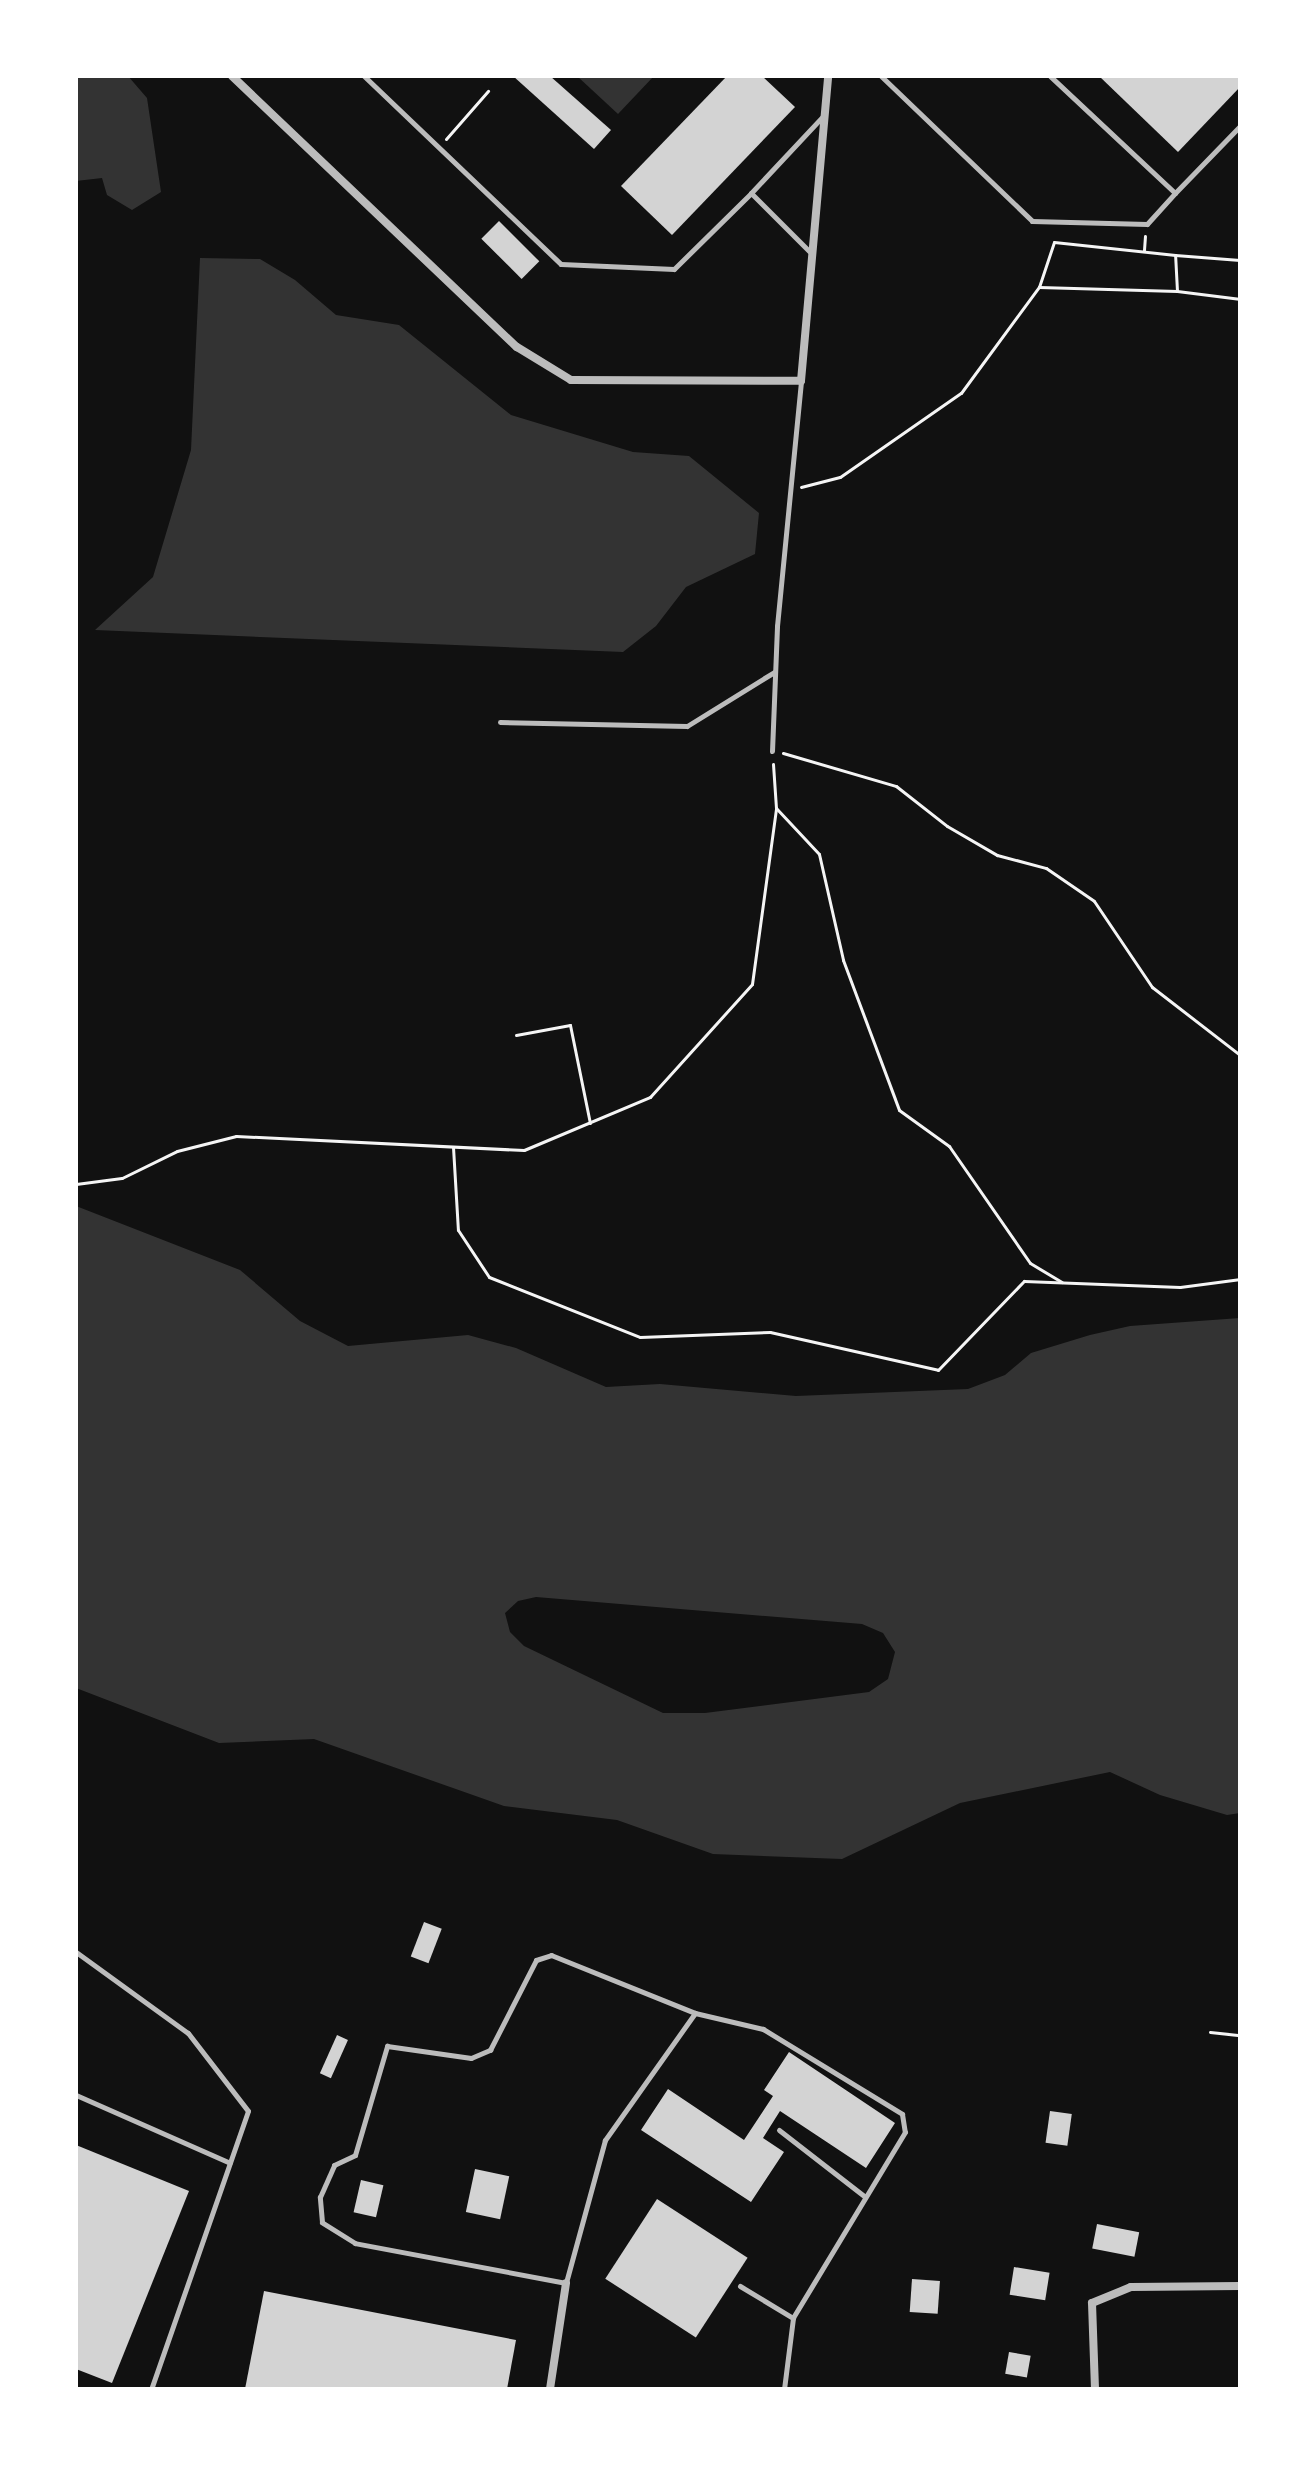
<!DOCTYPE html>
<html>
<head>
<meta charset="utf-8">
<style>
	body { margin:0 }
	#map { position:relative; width:1316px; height:2465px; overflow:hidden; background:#111; font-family:Helvetica,sans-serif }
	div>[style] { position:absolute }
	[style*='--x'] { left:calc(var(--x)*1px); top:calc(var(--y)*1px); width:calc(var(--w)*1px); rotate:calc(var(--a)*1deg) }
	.water>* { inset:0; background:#333 }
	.building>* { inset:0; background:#d3d3d3; transform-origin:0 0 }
	.path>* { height:3px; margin:-1.5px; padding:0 1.5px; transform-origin:1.5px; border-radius:1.5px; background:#f5f5f5 }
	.service>* { height:5px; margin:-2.5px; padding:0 2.5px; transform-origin:2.5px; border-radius:2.5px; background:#bcbcbc }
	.minor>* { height:8px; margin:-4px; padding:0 4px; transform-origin:4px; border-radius:4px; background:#bcbcbc }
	span { translate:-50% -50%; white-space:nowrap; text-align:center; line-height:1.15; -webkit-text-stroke:6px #fff; paint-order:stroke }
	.frame { position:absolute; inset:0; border:78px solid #fff; pointer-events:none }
</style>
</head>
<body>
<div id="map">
	<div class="water">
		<div style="clip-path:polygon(76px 76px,128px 76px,147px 98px,161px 192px,132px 210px,107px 195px,102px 178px,76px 181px)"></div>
		<div style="clip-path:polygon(577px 76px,654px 76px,618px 114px)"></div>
		<div style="clip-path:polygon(200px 258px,260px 259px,295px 280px,336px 315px,399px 325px,511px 415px,633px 452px,689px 456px,759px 513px,755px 554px,686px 587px,656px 626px,623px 652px,95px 630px,153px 577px,191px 450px)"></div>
		<div style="clip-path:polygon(evenodd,76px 1206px,240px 1270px,300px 1321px,348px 1346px,468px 1335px,516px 1348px,606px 1387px,660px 1384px,796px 1396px,968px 1389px,1005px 1375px,1031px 1353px,1090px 1335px,1130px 1326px,1240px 1318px,1240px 1813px,1227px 1815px,1160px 1795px,1110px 1772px,960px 1803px,842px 1859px,713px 1854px,617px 1820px,504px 1806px,314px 1739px,219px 1743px,76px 1688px,76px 1206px,536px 1597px,862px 1624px,883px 1633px,895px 1652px,888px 1679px,869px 1692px,705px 1713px,663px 1713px,524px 1646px,510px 1632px,505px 1613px,518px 1601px,536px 1597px)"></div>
	</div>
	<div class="building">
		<div style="clip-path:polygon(513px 76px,550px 76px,611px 130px,594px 149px)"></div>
		<div style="clip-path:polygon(727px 76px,762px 76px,795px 107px,672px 235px,621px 186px)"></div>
		<div style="clip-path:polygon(1099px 76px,1240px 76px,1240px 87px,1178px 152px)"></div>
		<div style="left:499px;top:221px;width:57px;height:25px;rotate:45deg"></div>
		<div style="left:424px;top:1922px;width:19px;height:37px;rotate:21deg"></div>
		<div style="left:337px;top:2035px;width:12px;height:42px;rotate:24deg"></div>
		<div style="clip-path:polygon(789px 2052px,895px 2123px,866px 2168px,780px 2111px,763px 2138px,784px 2152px,751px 2202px,641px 2130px,668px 2089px,744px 2140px,773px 2096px,764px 2090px)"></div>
		<div style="left:1050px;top:2111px;width:22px;height:32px;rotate:8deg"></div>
		<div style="clip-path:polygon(76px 2145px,189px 2191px,112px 2383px,76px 2369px)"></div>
		<div style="left:475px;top:2169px;width:35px;height:44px;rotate:12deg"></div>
		<div style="left:361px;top:2180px;width:23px;height:33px;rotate:13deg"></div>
		<div style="left:657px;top:2199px;width:108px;height:95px;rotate:33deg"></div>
		<div style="left:1097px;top:2224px;width:43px;height:25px;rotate:11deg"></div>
		<div style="left:1014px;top:2267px;width:36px;height:28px;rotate:9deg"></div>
		<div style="left:912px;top:2279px;width:28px;height:33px;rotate:4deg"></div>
		<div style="clip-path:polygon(264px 2291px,516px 2340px,507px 2389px,245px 2389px)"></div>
		<div style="left:1009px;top:2352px;width:22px;height:22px;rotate:10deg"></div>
	</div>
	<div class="path">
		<div style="--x:446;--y:139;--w:64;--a:-48.8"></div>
		<div style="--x:1144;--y:250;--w:14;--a:-86"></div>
		<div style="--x:1039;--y:287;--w:47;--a:-71.6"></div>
		<div style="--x:1054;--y:242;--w:122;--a:6.1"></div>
		<div style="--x:1177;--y:291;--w:36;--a:-93"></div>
		<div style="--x:1175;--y:255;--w:65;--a:4.4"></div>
		<div style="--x:801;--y:487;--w:40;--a:-14.4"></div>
		<div style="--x:840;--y:477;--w:147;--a:-34.8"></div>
		<div style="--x:961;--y:393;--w:132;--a:-53.7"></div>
		<div style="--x:1039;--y:287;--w:138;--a:1.7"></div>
		<div style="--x:1177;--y:291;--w:64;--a:7.2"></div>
		<div style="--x:783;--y:753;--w:118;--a:16.3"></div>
		<div style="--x:896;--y:786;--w:65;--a:38.1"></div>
		<div style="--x:947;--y:826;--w:58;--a:30.1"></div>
		<div style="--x:997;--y:855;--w:51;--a:14.9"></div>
		<div style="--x:1046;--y:868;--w:58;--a:34.5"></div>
		<div style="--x:1094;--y:901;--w:104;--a:56"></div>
		<div style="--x:1152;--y:987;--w:111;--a:37.7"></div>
		<div style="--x:776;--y:808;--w:63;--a:46.9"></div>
		<div style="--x:819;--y:854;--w:109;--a:77.2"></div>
		<div style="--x:843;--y:960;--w:160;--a:69.5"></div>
		<div style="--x:899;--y:1110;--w:62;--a:35.8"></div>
		<div style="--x:949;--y:1146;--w:142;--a:55.3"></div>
		<div style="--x:1030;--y:1263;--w:37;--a:31"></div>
		<div style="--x:516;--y:1035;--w:55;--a:-10.5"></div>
		<div style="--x:570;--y:1025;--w:100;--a:78.5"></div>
		<div style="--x:453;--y:1147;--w:83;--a:86.6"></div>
		<div style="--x:458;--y:1230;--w:56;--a:56.6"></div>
		<div style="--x:489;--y:1277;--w:162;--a:21.7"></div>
		<div style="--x:640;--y:1337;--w:130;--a:-2.2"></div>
		<div style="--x:770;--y:1332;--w:172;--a:12.7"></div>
		<div style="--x:938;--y:1370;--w:124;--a:-46"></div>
		<div style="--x:1024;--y:1281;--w:156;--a:2.2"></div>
		<div style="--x:1180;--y:1287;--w:61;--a:-7.6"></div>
		<div style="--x:76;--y:1184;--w:46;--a:-7.4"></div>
		<div style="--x:122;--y:1178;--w:61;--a:-26.1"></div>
		<div style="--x:177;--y:1151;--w:61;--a:-14.3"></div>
		<div style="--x:236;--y:1136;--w:288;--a:2.8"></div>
		<div style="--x:524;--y:1150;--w:137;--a:-22.8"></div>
		<div style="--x:650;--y:1097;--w:152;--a:-47.9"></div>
		<div style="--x:752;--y:984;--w:178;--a:-82.2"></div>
		<div style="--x:776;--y:808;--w:44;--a:-93.9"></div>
		<div style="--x:1210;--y:2032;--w:30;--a:6"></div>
	</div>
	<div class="service">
		<div style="--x:364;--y:76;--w:272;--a:43.7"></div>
		<div style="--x:561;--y:264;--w:113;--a:2.5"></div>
		<div style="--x:674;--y:269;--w:108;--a:-44.6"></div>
		<div style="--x:751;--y:193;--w:82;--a:45"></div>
		<div style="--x:881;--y:76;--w:209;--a:43.8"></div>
		<div style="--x:1032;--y:221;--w:115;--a:1.5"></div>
		<div style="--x:1147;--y:224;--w:42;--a:-47.9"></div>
		<div style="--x:1175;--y:193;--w:171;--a:-136.9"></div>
		<div style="--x:751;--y:193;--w:107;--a:-46.9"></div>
		<div style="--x:1175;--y:193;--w:93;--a:-45.9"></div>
		<div style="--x:500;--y:722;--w:187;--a:1.2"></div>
		<div style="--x:687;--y:726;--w:102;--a:-31.8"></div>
		<div style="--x:772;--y:751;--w:125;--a:-87.7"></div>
		<div style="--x:777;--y:626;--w:245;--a:-84.4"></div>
		<div style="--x:76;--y:1952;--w:138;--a:35.9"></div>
		<div style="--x:188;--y:2033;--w:98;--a:52.4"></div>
		<div style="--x:248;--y:2111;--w:294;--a:109.2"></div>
		<div style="--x:695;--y:2013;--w:156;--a:125.3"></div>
		<div style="--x:605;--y:2140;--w:148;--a:105.3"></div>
		<div style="--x:566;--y:2283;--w:215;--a:-169.3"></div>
		<div style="--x:355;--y:2243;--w:39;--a:-148"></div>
		<div style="--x:322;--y:2222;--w:25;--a:-95"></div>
		<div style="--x:320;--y:2197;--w:35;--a:-66"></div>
		<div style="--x:334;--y:2165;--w:23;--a:-25"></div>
		<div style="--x:355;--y:2155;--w:114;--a:-73.6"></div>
		<div style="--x:387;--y:2046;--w:85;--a:8.1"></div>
		<div style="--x:471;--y:2058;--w:21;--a:-23"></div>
		<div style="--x:490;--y:2050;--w:101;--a:-62.9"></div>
		<div style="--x:536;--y:1960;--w:16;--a:-18"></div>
		<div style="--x:551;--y:1955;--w:155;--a:21.9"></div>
		<div style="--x:695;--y:2013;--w:70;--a:13.2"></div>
		<div style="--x:763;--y:2029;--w:163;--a:31.4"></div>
		<div style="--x:902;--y:2114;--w:18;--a:81"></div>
		<div style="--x:905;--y:2132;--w:217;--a:121.1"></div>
		<div style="--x:793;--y:2318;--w:72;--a:97.2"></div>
		<div style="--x:76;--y:2095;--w:168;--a:23.8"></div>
		<div style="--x:779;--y:2130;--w:108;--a:37.8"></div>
		<div style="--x:740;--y:2286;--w:62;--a:31.1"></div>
	</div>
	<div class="minor">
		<div style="--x:232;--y:76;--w:393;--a:43.6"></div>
		<div style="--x:517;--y:347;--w:63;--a:31.4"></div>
		<div style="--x:571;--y:380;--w:230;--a:0.2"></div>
		<div style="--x:801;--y:381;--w:306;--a:-84.9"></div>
		<div style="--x:550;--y:2389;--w:107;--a:-81.4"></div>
		<div style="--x:1095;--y:2389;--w:86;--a:-92"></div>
		<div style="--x:1092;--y:2303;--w:42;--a:-22.3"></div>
		<div style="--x:1131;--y:2287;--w:109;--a:-0.5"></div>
	</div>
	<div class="frame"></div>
</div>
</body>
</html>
